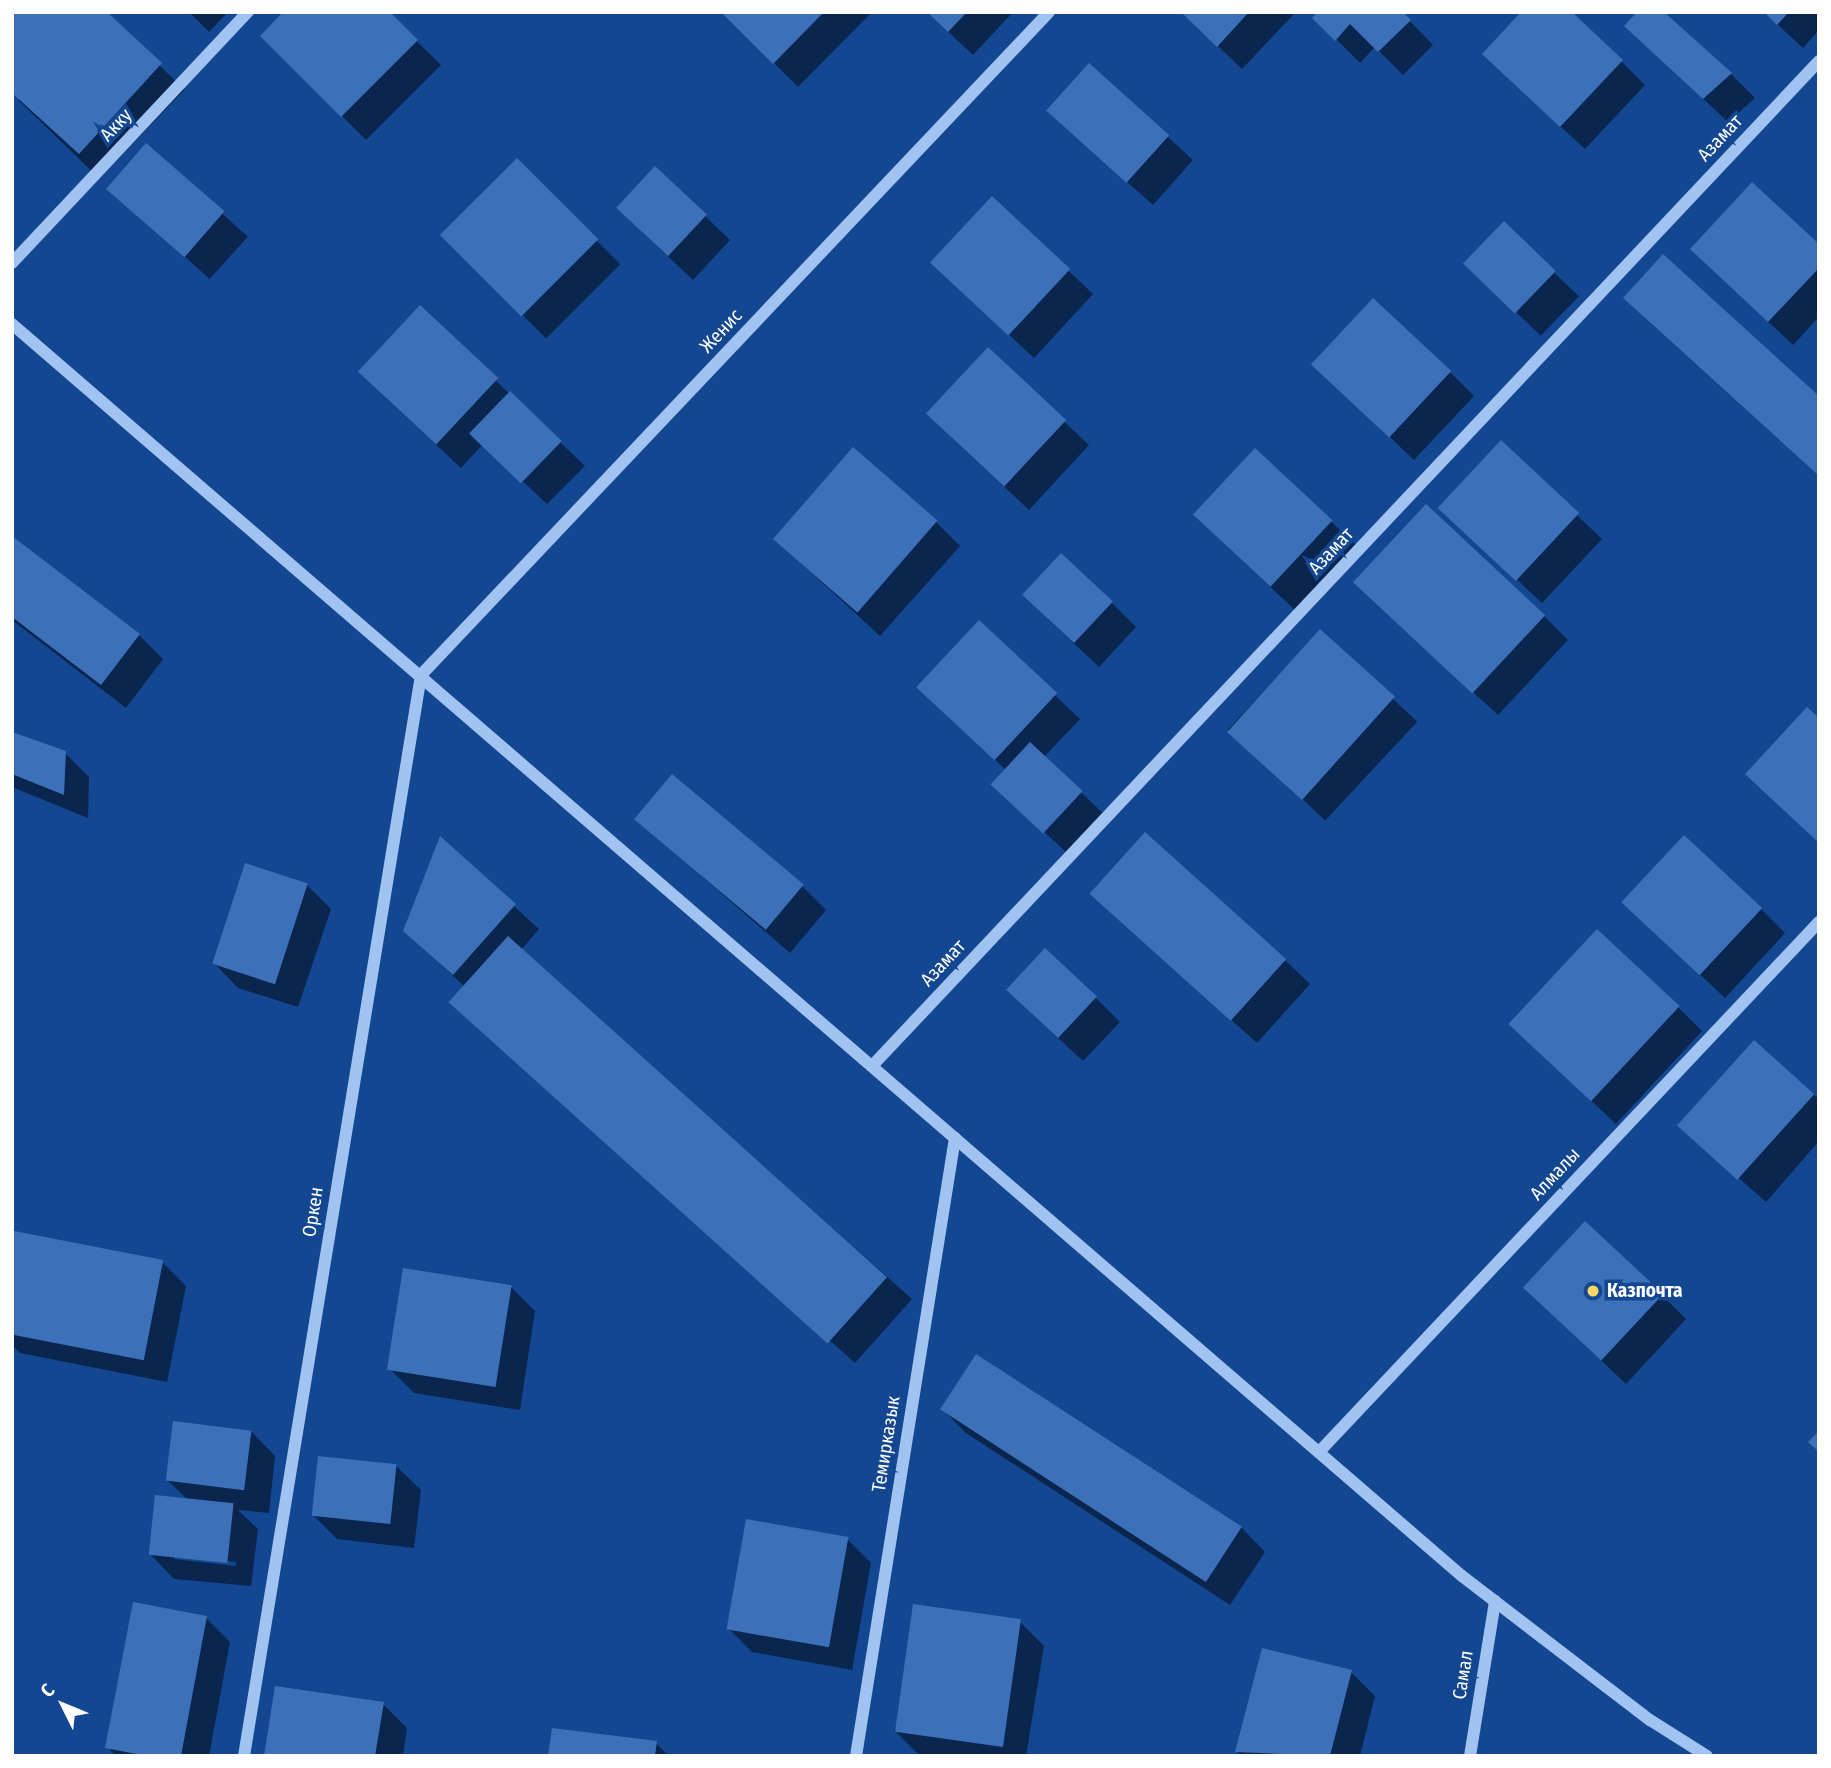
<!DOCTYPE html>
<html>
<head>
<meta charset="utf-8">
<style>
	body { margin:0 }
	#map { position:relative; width:1831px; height:1768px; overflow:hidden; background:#134792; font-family:"Fira Sans Condensed",sans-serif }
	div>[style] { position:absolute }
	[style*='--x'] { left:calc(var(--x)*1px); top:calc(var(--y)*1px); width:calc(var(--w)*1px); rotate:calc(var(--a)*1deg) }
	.shadow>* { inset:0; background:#0007; transform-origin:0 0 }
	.building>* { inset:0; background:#3c71ba; transform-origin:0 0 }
	.minor>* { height:12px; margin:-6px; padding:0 6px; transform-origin:6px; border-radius:6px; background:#a1c3f2 }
	.dots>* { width:19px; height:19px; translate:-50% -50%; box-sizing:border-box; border:4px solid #134792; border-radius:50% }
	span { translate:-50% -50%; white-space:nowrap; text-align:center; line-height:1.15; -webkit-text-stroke:7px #134792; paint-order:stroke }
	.street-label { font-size:19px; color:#fff }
	.poi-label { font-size:19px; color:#fff; font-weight:700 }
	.left { translate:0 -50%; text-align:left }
	.frame { position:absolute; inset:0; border:14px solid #fff; pointer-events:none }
	.north { position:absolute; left:28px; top:1670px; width:70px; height:70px; -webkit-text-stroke:5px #134792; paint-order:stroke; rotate:313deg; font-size:19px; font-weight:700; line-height:28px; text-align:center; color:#fff }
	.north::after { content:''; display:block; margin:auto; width:24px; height:32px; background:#fff; clip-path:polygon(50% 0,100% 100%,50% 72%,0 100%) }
</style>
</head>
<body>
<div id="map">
	<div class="shadow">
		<div style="left:104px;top:12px;width:112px;height:123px;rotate:44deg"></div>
		<div style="clip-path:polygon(189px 12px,228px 12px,209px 32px)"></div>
		<div style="clip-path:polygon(387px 12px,441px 65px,366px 140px,262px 36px)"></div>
		<div style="clip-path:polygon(723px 12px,872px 12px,798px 87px)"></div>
		<div style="clip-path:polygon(927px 12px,1013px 12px,973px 55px)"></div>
		<div style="clip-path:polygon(1182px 12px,1290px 12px,1293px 15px,1242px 69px)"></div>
		<div style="clip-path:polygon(1401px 12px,1433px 45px,1403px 75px,1375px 47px,1360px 63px,1315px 18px)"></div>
		<div style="clip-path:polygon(1764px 12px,1819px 12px,1819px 30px,1803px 48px)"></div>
		<div style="clip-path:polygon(1651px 50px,1731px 74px,1755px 98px,1728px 122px)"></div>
		<div style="clip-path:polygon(1621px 61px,1645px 85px,1585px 149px,1508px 78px)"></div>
		<div style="clip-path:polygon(1089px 65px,1193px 160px,1153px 205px,1073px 134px)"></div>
		<div style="left:146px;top:145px;width:137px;height:57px;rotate:42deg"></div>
		<div style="left:517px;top:161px;width:146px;height:105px;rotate:45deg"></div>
		<div style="clip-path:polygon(655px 168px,730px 240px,693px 280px,642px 232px)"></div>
		<div style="clip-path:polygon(992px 198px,1093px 294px,1034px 358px,957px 286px)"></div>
		<div style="left:1504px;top:224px;width:104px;height:55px;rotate:44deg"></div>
		<div style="clip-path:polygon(1819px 247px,1819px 317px,1793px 345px,1716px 273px)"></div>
		<div style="clip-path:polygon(1625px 298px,1819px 399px,1819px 476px,1649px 322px)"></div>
		<div style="clip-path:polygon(420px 308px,585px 466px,547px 504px,483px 444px,461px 468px,384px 396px)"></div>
		<div style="clip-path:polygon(988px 350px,1089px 445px,1029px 510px,952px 438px)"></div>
		<div style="clip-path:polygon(1450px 372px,1474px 396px,1414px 460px,1338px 388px)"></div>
		<div style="clip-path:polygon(1501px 443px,1602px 539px,1542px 603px,1465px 531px)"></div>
		<div style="clip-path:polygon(1255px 450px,1356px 545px,1295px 610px,1219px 539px)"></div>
		<div style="clip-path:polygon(936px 522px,960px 546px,880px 636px,774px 538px)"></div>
		<div style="clip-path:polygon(12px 538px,139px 635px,163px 659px,126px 708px,12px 620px)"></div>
		<div style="clip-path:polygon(1112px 603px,1136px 627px,1099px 667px,1048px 619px)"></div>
		<div style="clip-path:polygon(1380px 607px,1544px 616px,1568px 640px,1498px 715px)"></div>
		<div style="clip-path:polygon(979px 623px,1080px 719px,1044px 757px,1106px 816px,1068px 854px,993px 784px,1006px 770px,943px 711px)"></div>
		<div style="left:1320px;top:631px;width:133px;height:135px;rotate:43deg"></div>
		<div style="clip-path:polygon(12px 734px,65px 753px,89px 777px,88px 818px,12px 787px)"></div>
		<div style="clip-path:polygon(636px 819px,802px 886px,826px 910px,790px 953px)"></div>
		<div style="clip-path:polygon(441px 839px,539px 929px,521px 950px,912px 1299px,855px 1363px,451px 1003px,465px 987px,405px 931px)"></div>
		<div style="clip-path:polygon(307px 885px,331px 909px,298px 1007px,238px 988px,214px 963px)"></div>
		<div style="clip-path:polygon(1092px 894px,1285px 960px,1310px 984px,1257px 1043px)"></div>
		<div style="clip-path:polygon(1761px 909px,1785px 933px,1725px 998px,1648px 926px)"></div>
		<div style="clip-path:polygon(1096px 998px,1120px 1022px,1083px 1061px,1032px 1014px)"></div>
		<div style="clip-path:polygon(1678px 1007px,1702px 1031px,1616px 1124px,1535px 1048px)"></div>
		<div style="clip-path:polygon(1754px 1043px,1819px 1099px,1819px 1141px,1766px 1202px,1682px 1128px)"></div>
		<div style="clip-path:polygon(16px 1233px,162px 1262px,186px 1286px,167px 1382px,20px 1353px,12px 1345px)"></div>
		<div style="clip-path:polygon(511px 1287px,535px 1311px,520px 1410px,414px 1393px,390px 1369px)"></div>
		<div style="clip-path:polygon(1662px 1295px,1686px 1319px,1626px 1384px,1549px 1311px)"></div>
		<div style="clip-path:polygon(942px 1409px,1241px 1527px,1265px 1552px,1230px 1605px,966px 1433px)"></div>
		<div style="clip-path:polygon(evenodd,251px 1431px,275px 1456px,269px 1513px,238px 1510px,258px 1529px,251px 1586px,174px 1579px,150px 1554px,188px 1500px,168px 1481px,251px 1431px,174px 1556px,236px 1562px,236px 1566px,174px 1559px,174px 1556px)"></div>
		<div style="clip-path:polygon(396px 1466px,421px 1490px,414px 1548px,337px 1539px,313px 1515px)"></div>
		<div style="clip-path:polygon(847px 1539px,871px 1563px,852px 1670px,752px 1652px,728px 1628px)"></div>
		<div style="clip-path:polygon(206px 1618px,230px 1642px,209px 1756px,116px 1756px,107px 1747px)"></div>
		<div style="clip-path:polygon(1020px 1622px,1044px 1646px,1026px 1756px,918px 1754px,894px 1730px)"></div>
		<div style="clip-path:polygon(1351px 1672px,1375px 1696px,1360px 1756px,1241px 1756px,1237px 1752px)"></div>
		<div style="clip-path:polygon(383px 1704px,407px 1728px,403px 1756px,266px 1756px)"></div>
		<div style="clip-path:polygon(656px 1743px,669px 1756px,550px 1756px)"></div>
	</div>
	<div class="building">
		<div style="clip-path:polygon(12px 12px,107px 12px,162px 63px,79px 154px,12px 93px)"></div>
		<div style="clip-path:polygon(283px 12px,390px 12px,418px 40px,341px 117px,260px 36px)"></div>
		<div style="clip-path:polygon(721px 12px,824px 12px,773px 64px)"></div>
		<div style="clip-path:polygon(927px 12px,967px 12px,948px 32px)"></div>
		<div style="clip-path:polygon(1181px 12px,1249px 12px,1217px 47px)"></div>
		<div style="clip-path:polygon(1318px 12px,1403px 12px,1411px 20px,1378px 52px,1350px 24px,1335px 41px,1312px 18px)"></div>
		<div style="clip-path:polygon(1521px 12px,1572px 12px,1623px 60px,1560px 127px,1482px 54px)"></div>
		<div style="clip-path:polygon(1637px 12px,1664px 12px,1732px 73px,1703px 99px,1624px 26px)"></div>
		<div style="clip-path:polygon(1764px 12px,1789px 12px,1777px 25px)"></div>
		<div style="left:1089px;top:63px;width:108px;height:64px;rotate:42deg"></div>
		<div style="left:146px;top:143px;width:104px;height:61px;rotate:41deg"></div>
		<div style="left:517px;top:158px;width:115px;height:109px;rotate:45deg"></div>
		<div style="left:655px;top:166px;width:71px;height:57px;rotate:43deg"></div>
		<div style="clip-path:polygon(1752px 182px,1819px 244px,1819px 268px,1768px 322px,1690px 249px)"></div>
		<div style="left:992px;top:196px;width:107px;height:91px;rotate:43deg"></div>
		<div style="left:1504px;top:221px;width:72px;height:59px;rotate:44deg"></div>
		<div style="clip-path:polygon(1663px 254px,1819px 396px,1819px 476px,1623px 298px)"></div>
		<div style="left:1373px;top:298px;width:107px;height:91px;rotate:43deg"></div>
		<div style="left:420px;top:305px;width:107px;height:91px;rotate:43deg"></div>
		<div style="left:988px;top:347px;width:107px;height:91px;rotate:43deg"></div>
		<div style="left:510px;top:391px;width:72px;height:59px;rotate:44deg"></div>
		<div style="left:1501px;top:440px;width:107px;height:93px;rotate:43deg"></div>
		<div style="left:853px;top:447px;width:112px;height:122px;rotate:41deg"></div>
		<div style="left:1255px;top:448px;width:106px;height:91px;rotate:43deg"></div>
		<div style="left:1426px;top:504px;width:163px;height:107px;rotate:43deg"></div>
		<div style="clip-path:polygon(12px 536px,140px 634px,101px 685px,12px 617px)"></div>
		<div style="left:1061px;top:553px;width:71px;height:57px;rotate:43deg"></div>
		<div style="left:979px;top:620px;width:107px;height:92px;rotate:43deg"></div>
		<div style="left:1320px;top:629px;width:101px;height:139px;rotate:42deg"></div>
		<div style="clip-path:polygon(1807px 707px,1819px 718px,1819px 843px,1745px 774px)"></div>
		<div style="clip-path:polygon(12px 732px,66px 751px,64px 795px,12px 774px)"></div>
		<div style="left:1030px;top:742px;width:72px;height:58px;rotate:43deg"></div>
		<div style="left:672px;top:774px;width:172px;height:59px;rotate:40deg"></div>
		<div style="left:1145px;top:832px;width:190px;height:83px;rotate:42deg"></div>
		<div style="left:1684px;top:835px;width:107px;height:92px;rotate:43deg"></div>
		<div style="clip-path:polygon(440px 836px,516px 904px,453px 975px,403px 931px)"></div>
		<div style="left:245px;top:863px;width:66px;height:106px;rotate:18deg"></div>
		<div style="left:1597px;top:929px;width:113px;height:130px;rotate:43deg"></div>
		<div style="left:508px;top:936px;width:510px;height:89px;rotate:42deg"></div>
		<div style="left:1045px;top:948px;width:71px;height:57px;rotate:43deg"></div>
		<div style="left:1754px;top:1040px;width:81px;height:115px;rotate:42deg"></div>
		<div style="left:1585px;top:1221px;width:107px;height:91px;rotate:43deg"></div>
		<div style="left:14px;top:1231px;width:152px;height:102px;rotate:11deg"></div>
		<div style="left:403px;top:1268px;width:110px;height:103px;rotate:9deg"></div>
		<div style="left:976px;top:1354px;width:317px;height:66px;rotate:33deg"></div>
		<div style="left:173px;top:1421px;width:79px;height:60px;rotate:7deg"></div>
		<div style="clip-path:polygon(1819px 1431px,1819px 1452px,1808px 1442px)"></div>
		<div style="left:318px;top:1456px;width:79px;height:60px;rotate:6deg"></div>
		<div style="left:155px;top:1495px;width:79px;height:60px;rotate:6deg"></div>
		<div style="left:746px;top:1519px;width:104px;height:112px;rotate:10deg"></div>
		<div style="clip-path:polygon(133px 1602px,207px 1616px,181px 1756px,147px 1756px,105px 1748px)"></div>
		<div style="left:913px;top:1604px;width:109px;height:129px;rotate:8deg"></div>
		<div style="clip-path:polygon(1262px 1648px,1352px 1670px,1330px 1756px,1235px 1752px)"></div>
		<div style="clip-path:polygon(275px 1686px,384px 1702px,375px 1756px,264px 1756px)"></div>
		<div style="clip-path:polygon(552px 1728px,657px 1741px,655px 1756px,548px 1756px)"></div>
	</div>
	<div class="minor">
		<div style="--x:12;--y:263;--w:345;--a:-46.8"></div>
		<div style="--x:12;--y:324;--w:1916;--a:40.81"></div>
		<div style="--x:1462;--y:1576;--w:237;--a:37.5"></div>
		<div style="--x:1650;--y:1720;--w:67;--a:32.3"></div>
		<div style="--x:872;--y:1066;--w:1381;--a:-46.7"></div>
		<div style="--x:1319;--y:1452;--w:729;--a:-46.67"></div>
		<div style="--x:244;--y:1756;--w:1095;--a:-80.7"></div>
		<div style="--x:421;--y:675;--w:913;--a:-46.55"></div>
		<div style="--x:856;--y:1756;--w:626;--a:-80.9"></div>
		<div style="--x:1470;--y:1756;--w:157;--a:-80.8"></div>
	</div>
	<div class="dots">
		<div style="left:1593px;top:1291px;background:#ffd661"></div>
	</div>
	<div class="street-label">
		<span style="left:116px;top:125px;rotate:-47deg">Акку</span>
		<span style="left:1720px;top:138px;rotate:-47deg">Азамат</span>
		<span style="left:721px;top:331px;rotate:-47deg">Женис</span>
		<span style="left:1331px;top:551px;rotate:-47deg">Азамат</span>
		<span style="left:943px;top:963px;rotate:-47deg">Азамат</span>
		<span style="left:1555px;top:1174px;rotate:-47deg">Алмалы</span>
		<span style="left:313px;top:1212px;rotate:-81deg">Оркен</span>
		<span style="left:886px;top:1444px;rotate:-81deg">Темирказык</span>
		<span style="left:1463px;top:1675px;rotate:-81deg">Самал</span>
	</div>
	<div class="poi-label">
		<span class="left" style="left:1607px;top:1291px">Казпочта</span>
	</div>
	<div class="frame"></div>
	<div class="north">С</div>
</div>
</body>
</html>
